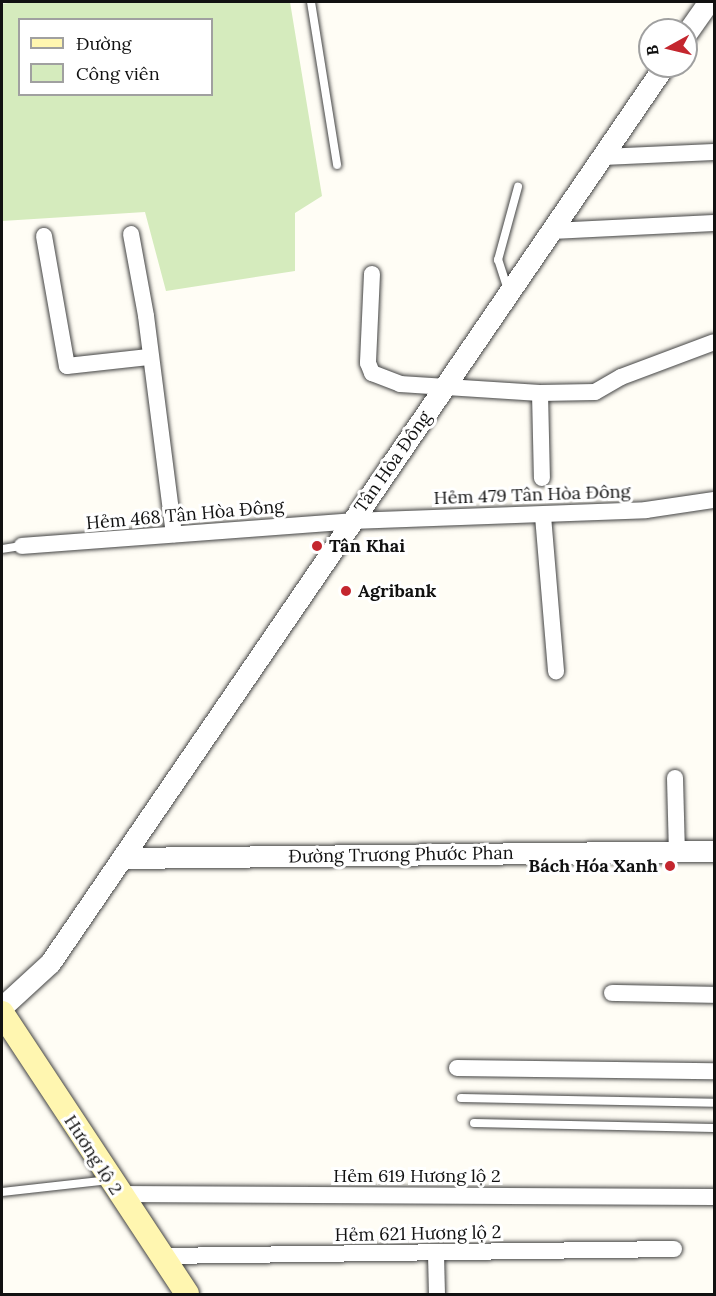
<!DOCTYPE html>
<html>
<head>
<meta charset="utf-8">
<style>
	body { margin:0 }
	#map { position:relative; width:716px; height:1296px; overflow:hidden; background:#fffdf5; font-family:Lora,serif }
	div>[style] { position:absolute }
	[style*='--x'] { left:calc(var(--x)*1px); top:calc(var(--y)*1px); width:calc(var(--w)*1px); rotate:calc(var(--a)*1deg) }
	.green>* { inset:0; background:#d5ebbd }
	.roads { filter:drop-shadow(0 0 2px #444) drop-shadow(0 0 2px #444) }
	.service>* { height:8px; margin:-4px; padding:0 4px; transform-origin:4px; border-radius:4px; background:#fff }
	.minor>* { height:16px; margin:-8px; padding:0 8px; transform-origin:8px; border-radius:8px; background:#fff }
	.tertiary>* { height:21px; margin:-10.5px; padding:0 10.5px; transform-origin:10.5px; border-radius:10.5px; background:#fff }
	.secondary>* { height:24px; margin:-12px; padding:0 12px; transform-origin:12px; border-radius:12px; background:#fff6b0 }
	.dots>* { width:16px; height:16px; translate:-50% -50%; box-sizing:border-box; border:3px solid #fff; border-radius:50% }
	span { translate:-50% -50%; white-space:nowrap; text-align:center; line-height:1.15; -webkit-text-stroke:6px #fff; paint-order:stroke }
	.street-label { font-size:18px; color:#111 }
	.poi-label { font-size:18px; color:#111; font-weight:700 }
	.left { translate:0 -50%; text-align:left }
	.right { translate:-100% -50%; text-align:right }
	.frame { position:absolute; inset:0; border:3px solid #111; pointer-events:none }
	.legend { position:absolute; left:18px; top:18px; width:195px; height:78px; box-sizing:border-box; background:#fff; border:2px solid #a0a0a0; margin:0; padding:8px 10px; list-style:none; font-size:18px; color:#111 }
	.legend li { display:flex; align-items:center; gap:12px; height:30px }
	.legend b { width:30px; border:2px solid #a0a0a0 }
	.north { position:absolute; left:638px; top:18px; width:60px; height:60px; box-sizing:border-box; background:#fff; border:2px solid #a0a0a0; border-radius:50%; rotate:262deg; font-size:16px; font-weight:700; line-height:24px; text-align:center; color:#111 }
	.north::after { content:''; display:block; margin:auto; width:21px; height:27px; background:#c4262e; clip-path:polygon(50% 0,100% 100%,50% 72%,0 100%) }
</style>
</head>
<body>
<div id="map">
	<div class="green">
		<div style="clip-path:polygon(evenodd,15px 2px,290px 2px,322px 196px,295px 213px,295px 271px,166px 291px,145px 212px,2px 221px,2px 4px,15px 2px,20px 20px,212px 20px,212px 94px,20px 94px,20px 20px)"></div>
	</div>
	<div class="roads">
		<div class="service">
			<div style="--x:311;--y:2;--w:165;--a:80.9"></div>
			<div style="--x:508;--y:290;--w:32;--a:-108"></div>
			<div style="--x:498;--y:260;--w:76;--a:-74.7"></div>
			<div style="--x:2;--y:549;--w:20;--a:-9"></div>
			<div style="--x:461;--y:1098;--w:253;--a:1.1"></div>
			<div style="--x:474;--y:1123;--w:240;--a:1.2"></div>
			<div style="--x:2;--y:1192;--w:108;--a:-6.4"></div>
		</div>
		<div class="minor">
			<div style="--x:603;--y:157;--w:111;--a:-2.6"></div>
			<div style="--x:552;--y:231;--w:162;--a:-2.8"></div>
			<div style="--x:131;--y:234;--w:83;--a:79.6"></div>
			<div style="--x:146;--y:316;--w:220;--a:82.7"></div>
			<div style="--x:44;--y:236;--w:132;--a:80"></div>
			<div style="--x:67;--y:366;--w:82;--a:-6.3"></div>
			<div style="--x:372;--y:274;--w:89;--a:92.6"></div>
			<div style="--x:368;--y:363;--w:11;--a:68"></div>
			<div style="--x:372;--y:373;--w:30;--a:21"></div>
			<div style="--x:400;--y:384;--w:140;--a:3.7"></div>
			<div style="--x:540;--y:393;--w:55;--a:-1"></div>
			<div style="--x:595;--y:392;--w:30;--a:-30"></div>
			<div style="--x:621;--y:377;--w:99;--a:-20.6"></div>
			<div style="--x:540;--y:393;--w:85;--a:88.7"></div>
			<div style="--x:543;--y:516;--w:156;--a:85.2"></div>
			<div style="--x:22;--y:546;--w:330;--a:-4.3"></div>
			<div style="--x:351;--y:521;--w:295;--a:-2.1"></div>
			<div style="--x:646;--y:510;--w:69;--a:-8.4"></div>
			<div style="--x:675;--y:778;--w:74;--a:88.5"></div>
			<div style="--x:612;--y:993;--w:102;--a:1.1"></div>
			<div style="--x:457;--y:1068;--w:257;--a:0.7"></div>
			<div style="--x:118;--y:1194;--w:596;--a:0.29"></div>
			<div style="--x:436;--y:1254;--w:40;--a:88.6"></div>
			<div style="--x:161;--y:1256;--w:513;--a:-0.78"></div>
		</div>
		<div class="tertiary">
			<div style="--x:686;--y:34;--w:39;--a:-55"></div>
			<div style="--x:124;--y:858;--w:590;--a:-0.68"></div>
			<div style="--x:2;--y:1007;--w:65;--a:-42.5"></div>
			<div style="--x:50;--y:963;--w:1087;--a:-55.61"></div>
		</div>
		<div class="secondary">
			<div style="--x:2;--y:1013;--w:336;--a:56.6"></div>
		</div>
	</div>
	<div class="dots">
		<div style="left:317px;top:546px;background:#c4262e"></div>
		<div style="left:346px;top:591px;background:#c4262e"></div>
		<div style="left:670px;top:866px;background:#c4262e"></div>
	</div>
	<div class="street-label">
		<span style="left:393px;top:462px;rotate:-55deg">Tân Hòa Đông</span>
		<span style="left:532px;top:495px;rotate:-2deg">Hẻm 479 Tân Hòa Đông</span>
		<span style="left:185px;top:515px;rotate:-5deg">Hẻm 468 Tân Hòa Đông</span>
		<span style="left:401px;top:855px;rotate:-1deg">Đường Trương Phước Phan</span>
		<span style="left:93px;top:1155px;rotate:57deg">Hương lộ 2</span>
		<span style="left:417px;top:1176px">Hẻm 619 Hương lộ 2</span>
		<span style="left:418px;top:1234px;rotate:-1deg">Hẻm 621 Hương lộ 2</span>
	</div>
	<div class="poi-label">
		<span class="left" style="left:329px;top:546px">Tân Khai</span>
		<span class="left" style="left:358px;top:591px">Agribank</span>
		<span class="right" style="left:658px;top:866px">Bách Hóa Xanh</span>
	</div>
	<div class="frame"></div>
	<ul class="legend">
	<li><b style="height:8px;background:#fff6b0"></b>Đường</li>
	<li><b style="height:16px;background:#d5ebbd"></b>Công viên</li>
	</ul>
	<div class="north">B</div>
</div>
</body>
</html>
